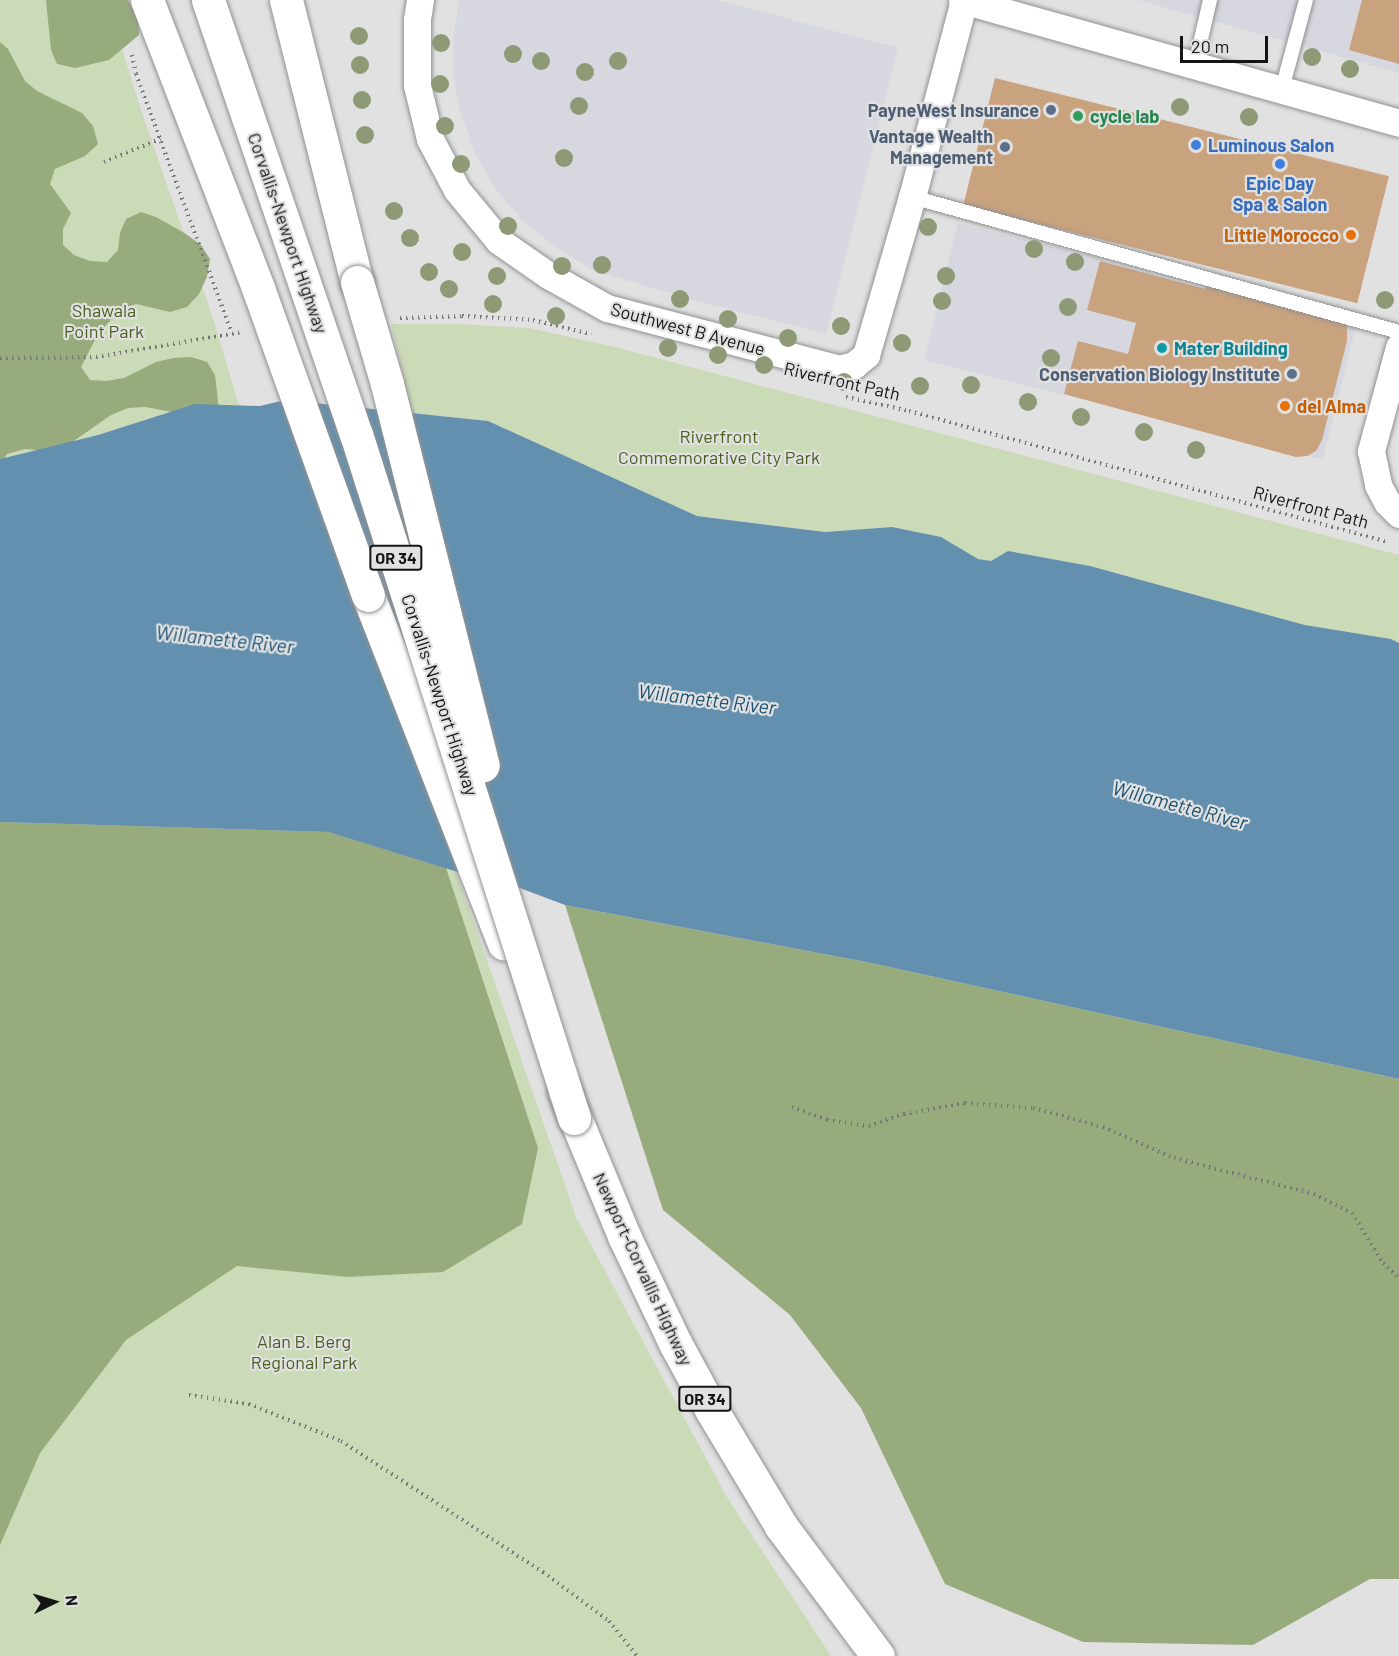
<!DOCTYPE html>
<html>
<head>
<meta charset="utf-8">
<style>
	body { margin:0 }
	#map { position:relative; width:1399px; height:1656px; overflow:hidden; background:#e1e1e2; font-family:Barlow,sans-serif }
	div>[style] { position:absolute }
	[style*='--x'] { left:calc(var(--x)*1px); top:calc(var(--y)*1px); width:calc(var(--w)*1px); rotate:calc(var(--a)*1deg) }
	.built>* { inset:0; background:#d6d7df; transform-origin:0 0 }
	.green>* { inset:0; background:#cbdab7 }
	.forest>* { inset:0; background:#98ab7d }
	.water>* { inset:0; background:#6390ae }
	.building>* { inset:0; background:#c9a27e; transform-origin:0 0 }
	.path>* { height:4px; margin-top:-2px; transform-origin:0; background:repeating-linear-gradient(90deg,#777778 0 1.5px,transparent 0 6px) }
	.roads { filter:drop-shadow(0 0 2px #919192) drop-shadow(0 0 2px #919192) }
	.lane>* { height:14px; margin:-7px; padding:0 7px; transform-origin:7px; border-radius:7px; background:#fff }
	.street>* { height:27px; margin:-13.5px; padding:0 13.5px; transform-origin:13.5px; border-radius:13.5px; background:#fff }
	.highway>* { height:33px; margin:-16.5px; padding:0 16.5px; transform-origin:16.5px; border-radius:16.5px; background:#fff }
	.bridges { filter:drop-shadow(0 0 2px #919192) drop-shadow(0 0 2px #919192) }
	.highway-bridge>* { height:33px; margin:-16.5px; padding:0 16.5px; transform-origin:16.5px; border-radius:16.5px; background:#fff }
	.trees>* { width:18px; height:18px; margin:-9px; border-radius:50%; background:#8d9a75 }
	.dots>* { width:16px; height:16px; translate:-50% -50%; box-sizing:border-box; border:3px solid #e1e1e2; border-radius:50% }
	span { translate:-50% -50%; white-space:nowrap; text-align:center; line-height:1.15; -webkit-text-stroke:4.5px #e1e1e2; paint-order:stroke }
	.shield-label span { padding:2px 4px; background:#e1e1e2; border:2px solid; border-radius:4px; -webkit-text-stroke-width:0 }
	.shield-label { font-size:16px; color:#141415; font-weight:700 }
	.service-label { font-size:18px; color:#4e5e75; font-weight:700 }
	.right { translate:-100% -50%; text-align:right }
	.leisure-label { font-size:18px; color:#27864d; font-weight:700 }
	.left { translate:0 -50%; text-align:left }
	.shop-label { font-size:18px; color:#366cbe; font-weight:700 }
	.street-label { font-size:18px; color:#141415 }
	.food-label { font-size:18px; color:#c56008; font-weight:700 }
	.park-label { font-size:18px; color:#49601c }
	.culture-label { font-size:18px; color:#0d838f; font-weight:700 }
	.water-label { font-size:20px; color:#1b5272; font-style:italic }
	.north { position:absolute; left:24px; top:1572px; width:60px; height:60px; -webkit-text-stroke:4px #e1e1e2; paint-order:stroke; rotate:85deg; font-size:16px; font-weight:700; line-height:24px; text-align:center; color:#141415 }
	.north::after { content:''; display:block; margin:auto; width:21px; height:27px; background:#141415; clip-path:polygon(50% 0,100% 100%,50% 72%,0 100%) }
	.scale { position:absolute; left:1180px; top:36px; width:88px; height:27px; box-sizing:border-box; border:3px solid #141415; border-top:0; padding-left:8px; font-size:18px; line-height:21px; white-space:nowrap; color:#141415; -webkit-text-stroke:4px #e1e1e2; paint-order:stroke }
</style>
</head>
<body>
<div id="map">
	<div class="built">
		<div style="clip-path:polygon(459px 0,718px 0,898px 48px,826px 334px,690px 299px,595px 271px,559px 250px,523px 221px,497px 191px,474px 151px,459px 107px,453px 72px,454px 33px)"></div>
		<div style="clip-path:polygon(1138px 0,1399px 0,1399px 73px)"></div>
		<div style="left:958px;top:223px;width:411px;height:141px;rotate:14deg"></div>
	</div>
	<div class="green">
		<div style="clip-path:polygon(0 0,107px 0,139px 104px,213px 318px,239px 406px,195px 404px,98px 435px,0 459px)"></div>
		<div style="clip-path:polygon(391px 324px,460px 324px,529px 328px,619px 348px,1399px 555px,1399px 643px,1391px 639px,1305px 625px,1090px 566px,1008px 551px,991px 561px,977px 559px,941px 537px,892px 527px,825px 532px,697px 516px,488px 421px,413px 414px)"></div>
		<div style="clip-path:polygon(0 822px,328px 832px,456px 871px,576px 1217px,728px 1499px,831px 1656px,0 1656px)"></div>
	</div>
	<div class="forest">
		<div style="clip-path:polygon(46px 0,128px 0,138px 17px,139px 35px,109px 60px,75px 68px,57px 64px,51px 50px)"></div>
		<div style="clip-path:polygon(0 42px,8px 49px,25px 81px,37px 91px,82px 113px,93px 126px,98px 144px,85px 156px,55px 169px,50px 184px,71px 213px,63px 229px,63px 245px,74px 255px,90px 261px,107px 262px,118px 250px,120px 233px,126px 219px,141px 212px,156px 217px,186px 234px,201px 245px,210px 259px,207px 277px,199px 294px,187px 307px,170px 312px,136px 304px,120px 310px,98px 334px,81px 367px,90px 380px,106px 381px,124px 378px,156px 362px,173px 358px,191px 357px,207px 362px,215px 375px,219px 410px,178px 413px,145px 407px,128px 408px,111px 415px,58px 452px,25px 449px,7px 454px,0 465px)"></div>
		<div style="clip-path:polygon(0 822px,328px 832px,446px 868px,538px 1148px,522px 1224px,443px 1272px,348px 1277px,237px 1266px,126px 1340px,40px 1453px,0 1545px)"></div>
		<div style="clip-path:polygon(565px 905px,871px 963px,1399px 1079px,1399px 1579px,1370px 1579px,1253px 1645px,1083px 1642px,945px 1584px,861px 1408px,790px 1315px,663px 1210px)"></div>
	</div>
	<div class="water">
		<div style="clip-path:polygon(285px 400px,488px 421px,697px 516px,825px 532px,892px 527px,941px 537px,978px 559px,991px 561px,1008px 551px,1090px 566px,1305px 625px,1391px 639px,1399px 643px,1399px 1079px,871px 963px,565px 905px,504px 882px,474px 877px,328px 832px,0 822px,0 459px,98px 435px,195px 404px,260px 406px)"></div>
	</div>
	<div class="building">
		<div style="clip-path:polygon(1362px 0,1399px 0,1399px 64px,1349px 50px)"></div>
		<div style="left:995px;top:78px;width:406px;height:131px;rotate:14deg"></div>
		<div style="clip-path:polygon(1100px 261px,1205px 289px,1206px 280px,1347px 323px,1347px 341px,1322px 440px,1316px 451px,1307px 456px,1296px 457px,1064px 394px,1078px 341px,1128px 354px,1136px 323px,1087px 310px)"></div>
	</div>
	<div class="path">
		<div style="--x:132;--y:55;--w:19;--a:78"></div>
		<div style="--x:136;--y:74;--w:276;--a:69.7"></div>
		<div style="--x:104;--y:162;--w:61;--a:-22.3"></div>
		<div style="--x:400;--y:318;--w:62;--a:-1.8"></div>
		<div style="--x:462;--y:316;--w:71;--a:3.2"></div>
		<div style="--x:533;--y:320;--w:60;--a:13.6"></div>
		<div style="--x:0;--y:358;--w:96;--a:-0.6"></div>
		<div style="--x:96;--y:357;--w:149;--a:-9.7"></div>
		<div style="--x:846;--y:397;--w:65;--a:12.5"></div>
		<div style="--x:909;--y:411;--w:496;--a:15.3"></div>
		<div style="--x:792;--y:1107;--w:37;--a:20"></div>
		<div style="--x:827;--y:1120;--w:42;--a:8.1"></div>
		<div style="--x:869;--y:1126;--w:37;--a:-19"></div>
		<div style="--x:904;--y:1114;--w:62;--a:-10.2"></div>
		<div style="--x:965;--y:1103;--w:68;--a:4.2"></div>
		<div style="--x:1033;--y:1108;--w:73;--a:15.2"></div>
		<div style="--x:1103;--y:1127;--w:77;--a:23.6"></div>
		<div style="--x:1174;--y:1158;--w:145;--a:14.4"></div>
		<div style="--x:1314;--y:1194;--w:42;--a:26.6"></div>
		<div style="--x:1352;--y:1213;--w:59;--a:58.2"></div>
		<div style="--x:1383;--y:1263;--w:22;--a:43"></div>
		<div style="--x:189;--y:1395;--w:61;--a:8.5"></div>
		<div style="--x:249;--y:1404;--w:99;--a:21.9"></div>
		<div style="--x:341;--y:1441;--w:241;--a:33"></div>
		<div style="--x:543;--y:1572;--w:82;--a:36.6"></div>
		<div style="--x:609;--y:1621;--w:45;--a:51.3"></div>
	</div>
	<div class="roads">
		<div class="lane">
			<div style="--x:1195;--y:65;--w:67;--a:-77"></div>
			<div style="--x:1282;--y:89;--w:92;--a:-74.9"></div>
			<div style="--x:912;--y:197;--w:505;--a:15.49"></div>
		</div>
		<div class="street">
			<div style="--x:420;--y:0;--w:20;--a:99"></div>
			<div style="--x:417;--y:20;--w:65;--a:90"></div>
			<div style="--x:417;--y:85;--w:56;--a:76.5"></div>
			<div style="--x:430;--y:139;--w:58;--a:62.1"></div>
			<div style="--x:457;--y:190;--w:66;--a:50.5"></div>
			<div style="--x:499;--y:241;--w:60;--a:34.8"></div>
			<div style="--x:548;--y:275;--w:68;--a:29.2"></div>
			<div style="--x:607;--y:308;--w:240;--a:14.7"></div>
			<div style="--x:839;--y:369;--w:16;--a:-15"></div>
			<div style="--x:854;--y:365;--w:16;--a:-40"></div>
			<div style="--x:866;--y:355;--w:165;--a:-73.8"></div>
			<div style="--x:912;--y:197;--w:204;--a:-75.2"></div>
			<div style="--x:962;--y:0;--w:454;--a:15.7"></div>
			<div style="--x:1399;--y:347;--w:108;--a:105.1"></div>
			<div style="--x:1371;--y:451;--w:35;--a:78"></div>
			<div style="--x:1378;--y:485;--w:19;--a:62"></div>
			<div style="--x:1387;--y:502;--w:17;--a:45"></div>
		</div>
		<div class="highway">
			<div style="--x:286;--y:0;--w:291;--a:75.9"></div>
			<div style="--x:368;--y:595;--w:374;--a:68.7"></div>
			<div style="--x:564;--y:1091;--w:157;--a:67.5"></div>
			<div style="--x:624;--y:1236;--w:119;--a:64.5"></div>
			<div style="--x:675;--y:1343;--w:77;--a:61.4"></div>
			<div style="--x:712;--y:1411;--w:134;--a:59"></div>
			<div style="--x:781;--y:1526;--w:162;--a:53.3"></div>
		</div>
	</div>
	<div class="bridges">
		<div class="highway-bridge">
			<div style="--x:147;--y:0;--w:309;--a:68.9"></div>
			<div style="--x:258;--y:288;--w:326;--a:70.3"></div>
			<div style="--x:208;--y:0;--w:459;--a:71.2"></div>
			<div style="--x:356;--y:434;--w:718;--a:72.32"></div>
			<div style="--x:357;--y:282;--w:106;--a:73.6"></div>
			<div style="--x:387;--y:384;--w:393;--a:75.9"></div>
		</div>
	</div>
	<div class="trees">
		<div style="left:359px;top:36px"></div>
		<div style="left:441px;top:43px"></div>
		<div style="left:513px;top:54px"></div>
		<div style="left:1312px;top:57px"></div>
		<div style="left:541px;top:61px"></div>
		<div style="left:618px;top:61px"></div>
		<div style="left:360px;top:65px"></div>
		<div style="left:1350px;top:69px"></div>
		<div style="left:585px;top:72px"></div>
		<div style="left:440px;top:84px"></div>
		<div style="left:362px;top:100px"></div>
		<div style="left:579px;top:106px"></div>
		<div style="left:1180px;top:107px"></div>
		<div style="left:1249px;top:117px"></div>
		<div style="left:445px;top:126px"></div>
		<div style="left:365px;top:135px"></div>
		<div style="left:564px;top:158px"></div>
		<div style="left:461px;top:164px"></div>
		<div style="left:394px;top:211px"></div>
		<div style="left:508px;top:226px"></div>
		<div style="left:928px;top:227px"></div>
		<div style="left:410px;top:238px"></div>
		<div style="left:1034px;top:249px"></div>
		<div style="left:462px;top:252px"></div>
		<div style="left:1075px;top:262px"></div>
		<div style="left:602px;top:265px"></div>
		<div style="left:562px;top:266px"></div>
		<div style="left:429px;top:272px"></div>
		<div style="left:497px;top:276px"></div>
		<div style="left:946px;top:276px"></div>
		<div style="left:449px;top:289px"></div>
		<div style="left:680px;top:299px"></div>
		<div style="left:1385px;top:300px"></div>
		<div style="left:942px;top:301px"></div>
		<div style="left:493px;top:304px"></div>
		<div style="left:1068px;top:307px"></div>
		<div style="left:556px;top:316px"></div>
		<div style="left:728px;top:319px"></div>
		<div style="left:841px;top:326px"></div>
		<div style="left:788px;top:338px"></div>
		<div style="left:902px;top:343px"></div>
		<div style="left:668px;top:348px"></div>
		<div style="left:718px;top:355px"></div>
		<div style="left:1051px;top:358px"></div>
		<div style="left:764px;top:365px"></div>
		<div style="left:844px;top:382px"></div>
		<div style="left:971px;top:385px"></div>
		<div style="left:920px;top:386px"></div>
		<div style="left:1028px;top:402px"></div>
		<div style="left:1081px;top:417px"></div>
		<div style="left:1144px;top:432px"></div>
		<div style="left:1196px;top:450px"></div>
	</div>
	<div class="dots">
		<div style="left:1051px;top:110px;background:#5c6f8a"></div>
		<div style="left:1078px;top:116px;background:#2e9e5b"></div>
		<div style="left:1196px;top:145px;background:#3f7fe0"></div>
		<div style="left:1005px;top:147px;background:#5c6f8a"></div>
		<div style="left:1280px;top:164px;background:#3f7fe0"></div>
		<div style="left:1351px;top:235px;background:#e8710a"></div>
		<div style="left:1162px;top:348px;background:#0f9aa8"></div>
		<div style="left:1292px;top:374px;background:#5c6f8a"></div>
		<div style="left:1285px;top:406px;background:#e8710a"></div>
	</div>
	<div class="shield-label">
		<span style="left:396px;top:558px">OR 34</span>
		<span style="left:705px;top:1399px">OR 34</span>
	</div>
	<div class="service-label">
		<span class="right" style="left:1039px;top:110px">PayneWest Insurance</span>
		<span class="right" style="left:993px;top:147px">Vantage Wealth<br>Management</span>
		<span class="right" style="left:1280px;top:374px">Conservation Biology Institute</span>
	</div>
	<div class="leisure-label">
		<span class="left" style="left:1090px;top:116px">cycle lab</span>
	</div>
	<div class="shop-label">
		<span class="left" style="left:1208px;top:145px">Luminous Salon</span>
		<span style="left:1280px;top:194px">Epic Day<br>Spa &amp; Salon</span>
	</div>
	<div class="street-label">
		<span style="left:288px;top:233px;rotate:71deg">Corvallis-Newport Highway</span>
		<span style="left:688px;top:329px;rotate:15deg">Southwest B Avenue</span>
		<span style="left:842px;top:381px;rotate:13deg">Riverfront Path</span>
		<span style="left:1311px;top:507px;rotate:15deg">Riverfront Path</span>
		<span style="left:440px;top:695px;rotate:72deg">Corvallis-Newport Highway</span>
		<span style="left:643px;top:1269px;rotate:65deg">Newport-Corvallis Highway</span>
	</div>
	<div class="food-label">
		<span class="right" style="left:1339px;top:235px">Little Morocco</span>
		<span class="left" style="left:1297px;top:406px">del Alma</span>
	</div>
	<div class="park-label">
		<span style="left:104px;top:321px">Shawala<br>Point Park</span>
		<span style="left:719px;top:447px">Riverfront<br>Commemorative City Park</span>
		<span style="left:304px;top:1352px">Alan B. Berg<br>Regional Park</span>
	</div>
	<div class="culture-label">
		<span class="left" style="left:1174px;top:348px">Mater Building</span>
	</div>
	<div class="water-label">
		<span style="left:225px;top:639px;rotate:6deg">Willamette River</span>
		<span style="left:707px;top:699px;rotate:7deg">Willamette River</span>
		<span style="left:1180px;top:805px;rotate:15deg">Willamette River</span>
	</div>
	<div class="north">N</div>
	<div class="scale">20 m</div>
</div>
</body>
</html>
